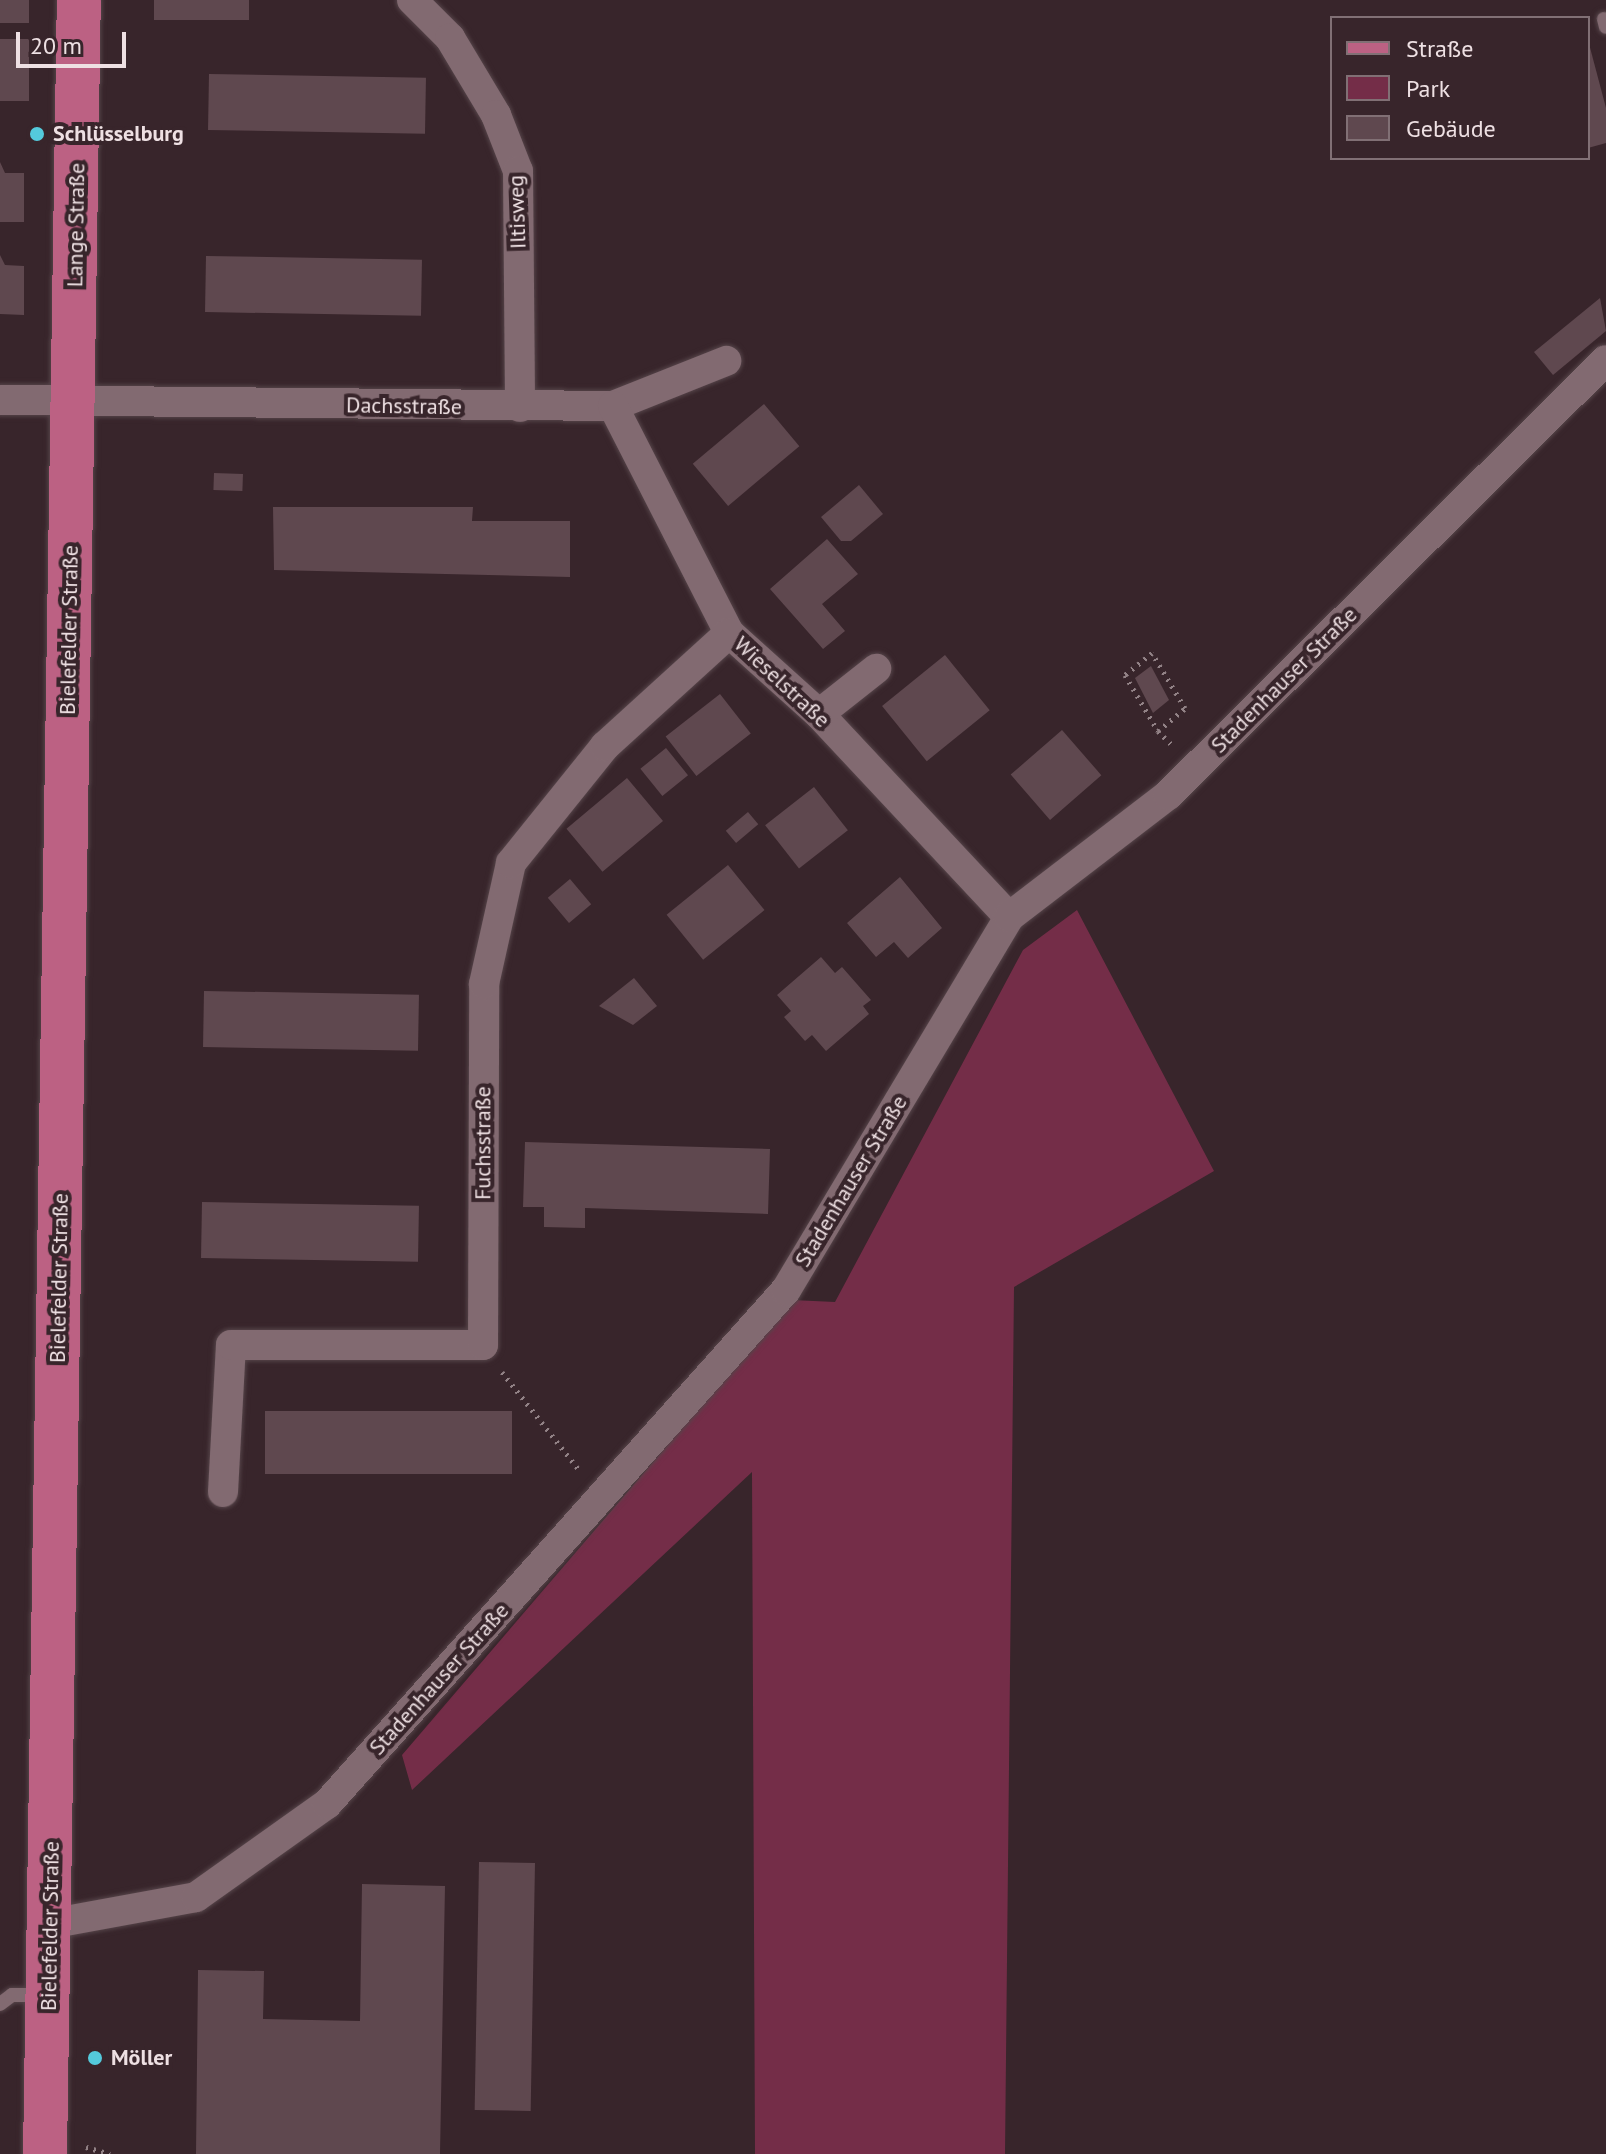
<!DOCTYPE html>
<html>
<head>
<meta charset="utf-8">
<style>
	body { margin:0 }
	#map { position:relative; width:1606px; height:2154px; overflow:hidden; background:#38252b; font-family:"PT Sans",sans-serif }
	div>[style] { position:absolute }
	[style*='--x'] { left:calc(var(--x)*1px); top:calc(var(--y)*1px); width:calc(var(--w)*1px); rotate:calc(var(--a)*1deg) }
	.green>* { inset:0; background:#742d48 }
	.building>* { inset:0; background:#5f484f; transform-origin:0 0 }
	.path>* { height:5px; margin-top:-2.5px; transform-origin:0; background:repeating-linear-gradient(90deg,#928286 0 2px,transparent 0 8px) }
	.roads { filter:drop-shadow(0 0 2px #554449) drop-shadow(0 0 2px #554449) }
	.service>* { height:14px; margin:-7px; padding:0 7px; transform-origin:7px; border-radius:7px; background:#826a71 }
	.minor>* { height:30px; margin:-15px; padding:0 15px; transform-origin:15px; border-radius:15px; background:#826a71 }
	.primary>* { height:44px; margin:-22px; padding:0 22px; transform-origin:22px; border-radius:22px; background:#bc6183 }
	.dots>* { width:22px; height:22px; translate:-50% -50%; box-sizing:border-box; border:4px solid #38252b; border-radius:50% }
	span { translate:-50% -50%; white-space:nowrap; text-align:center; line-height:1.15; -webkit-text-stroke:8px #38252b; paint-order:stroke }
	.poi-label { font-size:22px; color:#eee0e3; font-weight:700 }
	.left { translate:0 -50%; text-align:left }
	.street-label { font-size:22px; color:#eee0e3 }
	.legend { position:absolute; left:1330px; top:16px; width:260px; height:144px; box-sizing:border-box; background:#38252b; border:2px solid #817075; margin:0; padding:10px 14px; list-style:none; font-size:24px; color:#eee0e3 }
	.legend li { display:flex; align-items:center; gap:16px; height:40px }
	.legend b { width:40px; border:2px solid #817075 }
	.scale { position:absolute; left:16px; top:32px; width:110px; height:36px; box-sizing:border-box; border:4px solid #eee0e3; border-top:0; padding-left:10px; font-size:24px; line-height:28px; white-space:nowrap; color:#eee0e3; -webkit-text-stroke:6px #38252b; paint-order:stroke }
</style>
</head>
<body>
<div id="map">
	<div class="green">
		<div style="clip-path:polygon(1077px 910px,1214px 1171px,1014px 1287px,1005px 2154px,755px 2154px,752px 1472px,412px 1790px,402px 1755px,792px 1300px,835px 1302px,1023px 950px)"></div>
	</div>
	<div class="building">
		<div style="left:0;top:0;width:29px;height:23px"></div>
		<div style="left:154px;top:0;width:95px;height:20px"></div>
		<div style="left:0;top:39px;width:29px;height:62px"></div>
		<div style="clip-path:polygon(1588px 40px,1606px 108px,1606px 143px,1588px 148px)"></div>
		<div style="left:209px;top:74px;width:217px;height:56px;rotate:1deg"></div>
		<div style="clip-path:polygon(0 162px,5px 173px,24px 173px,24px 222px,0 222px)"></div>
		<div style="clip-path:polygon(0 255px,5px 265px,24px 266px,24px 315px,0 314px)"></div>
		<div style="left:206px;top:256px;width:216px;height:56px;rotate:1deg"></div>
		<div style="clip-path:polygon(1600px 298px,1606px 331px,1553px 375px,1534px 352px)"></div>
		<div style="left:764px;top:404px;width:55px;height:93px;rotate:50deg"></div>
		<div style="left:214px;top:473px;width:29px;height:17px;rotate:2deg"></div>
		<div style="clip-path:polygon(859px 485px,883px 514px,851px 541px,841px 541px,821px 517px)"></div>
		<div style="clip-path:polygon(273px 507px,473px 507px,472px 521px,570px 521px,570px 577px,274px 570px)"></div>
		<div style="clip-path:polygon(827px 539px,858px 574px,822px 604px,845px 631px,823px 649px,770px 589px)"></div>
		<div style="left:945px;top:655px;width:71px;height:81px;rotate:51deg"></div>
		<div style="clip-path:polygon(1151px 666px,1169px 700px,1153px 713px,1135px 678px)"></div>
		<div style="left:720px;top:694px;width:50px;height:69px;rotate:52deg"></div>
		<div style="left:1062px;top:730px;width:60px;height:68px;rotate:49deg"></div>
		<div style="left:666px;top:748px;width:35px;height:33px;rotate:51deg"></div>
		<div style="left:627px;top:778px;width:56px;height:79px;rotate:50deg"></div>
		<div style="left:814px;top:787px;width:55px;height:62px;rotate:52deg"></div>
		<div style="left:748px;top:812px;width:16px;height:29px;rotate:50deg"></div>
		<div style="left:728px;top:865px;width:58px;height:79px;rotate:51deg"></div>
		<div style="clip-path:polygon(900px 877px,942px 928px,908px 958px,894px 942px,876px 957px,847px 923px)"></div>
		<div style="left:570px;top:879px;width:33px;height:29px;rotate:50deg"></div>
		<div style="clip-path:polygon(821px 957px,835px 973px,842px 967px,871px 1000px,863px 1006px,869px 1014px,826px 1051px,812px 1035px,805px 1041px,784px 1017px,791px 1011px,777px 995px)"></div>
		<div style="clip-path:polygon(634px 978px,657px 1006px,633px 1025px,599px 1006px)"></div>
		<div style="left:204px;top:991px;width:215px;height:56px;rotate:1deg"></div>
		<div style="clip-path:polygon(525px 1142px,770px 1149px,768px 1214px,585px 1208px,585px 1228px,544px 1227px,544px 1207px,523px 1207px)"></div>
		<div style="left:202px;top:1202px;width:217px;height:56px;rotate:1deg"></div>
		<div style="left:265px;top:1411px;width:247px;height:63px"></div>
		<div style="left:479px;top:1862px;width:56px;height:248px;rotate:1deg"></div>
		<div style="clip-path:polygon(362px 1884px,445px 1886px,440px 2154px,196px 2154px,198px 1970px,264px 1971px,263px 2019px,360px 2021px)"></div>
	</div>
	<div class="path">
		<div style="--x:1158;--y:731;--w:35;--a:-40"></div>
		<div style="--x:1185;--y:708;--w:64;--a:-121"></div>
		<div style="--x:1152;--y:653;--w:35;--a:141"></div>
		<div style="--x:1125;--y:675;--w:65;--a:59.5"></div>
		<div style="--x:1158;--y:731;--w:20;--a:45"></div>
		<div style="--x:502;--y:1372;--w:126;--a:51.8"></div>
		<div style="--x:86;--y:2147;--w:25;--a:16"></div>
	</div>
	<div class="roads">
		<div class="service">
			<div style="--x:1604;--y:19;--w:8;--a:76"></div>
			<div style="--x:0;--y:2004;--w:15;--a:-37"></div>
			<div style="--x:12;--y:1995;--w:33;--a:0"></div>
		</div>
		<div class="minor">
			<div style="--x:412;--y:0;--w:54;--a:45"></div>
			<div style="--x:450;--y:38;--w:90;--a:59.1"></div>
			<div style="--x:496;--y:115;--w:60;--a:68.6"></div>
			<div style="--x:518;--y:171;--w:236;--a:89.5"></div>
			<div style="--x:0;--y:400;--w:613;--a:0.56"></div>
			<div style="--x:613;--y:406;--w:122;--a:-21.7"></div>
			<div style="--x:613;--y:406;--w:255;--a:62.9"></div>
			<div style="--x:729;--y:633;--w:121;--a:42"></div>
			<div style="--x:819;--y:714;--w:278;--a:46.9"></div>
			<div style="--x:819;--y:714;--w:73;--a:-38.3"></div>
			<div style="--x:223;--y:1492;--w:147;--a:-86.9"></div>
			<div style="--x:231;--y:1345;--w:252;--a:0"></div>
			<div style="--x:483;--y:1345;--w:361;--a:-89.8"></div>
			<div style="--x:484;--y:984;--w:124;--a:-77.4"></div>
			<div style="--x:511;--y:863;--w:150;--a:-51.2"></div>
			<div style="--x:605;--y:746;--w:168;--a:-42.3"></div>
			<div style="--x:49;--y:1924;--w:149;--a:-10.4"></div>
			<div style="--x:196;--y:1897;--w:161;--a:-35.4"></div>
			<div style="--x:327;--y:1804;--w:689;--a:-48.24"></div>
			<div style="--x:786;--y:1290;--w:435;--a:-59.1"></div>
			<div style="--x:1009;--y:917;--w:200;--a:-37.5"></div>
			<div style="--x:1168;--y:795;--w:617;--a:-44.8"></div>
		</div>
		<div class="primary">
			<div style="--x:45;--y:2154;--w:2154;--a:-89.1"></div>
		</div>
	</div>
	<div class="dots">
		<div style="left:37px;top:134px;background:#54cadc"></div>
		<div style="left:95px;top:2058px;background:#54cadc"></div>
	</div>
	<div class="poi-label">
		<span class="left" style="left:53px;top:134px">Schlüsselburg</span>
		<span class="left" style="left:111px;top:2058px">Möller</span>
	</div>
	<div class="street-label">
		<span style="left:517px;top:212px;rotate:-92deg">Iltisweg</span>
		<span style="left:76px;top:225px;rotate:-89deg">Lange Straße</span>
		<span style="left:404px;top:406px;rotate:1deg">Dachsstraße</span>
		<span style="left:69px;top:630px;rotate:-89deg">Bielefelder Straße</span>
		<span style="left:1284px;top:680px;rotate:-45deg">Stadenhauser Straße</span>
		<span style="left:782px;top:682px;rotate:43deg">Wieselstraße</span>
		<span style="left:483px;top:1143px;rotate:-90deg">Fuchsstraße</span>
		<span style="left:851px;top:1181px;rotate:-59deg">Stadenhauser Straße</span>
		<span style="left:59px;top:1278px;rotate:-89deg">Bielefelder Straße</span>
		<span style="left:439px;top:1679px;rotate:-48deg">Stadenhauser Straße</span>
		<span style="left:50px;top:1926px;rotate:-89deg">Bielefelder Straße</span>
	</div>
	<ul class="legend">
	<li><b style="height:10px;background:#bc6183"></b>Straße</li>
	<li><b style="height:22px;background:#742d48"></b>Park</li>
	<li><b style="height:22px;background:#5f484f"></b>Gebäude</li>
	</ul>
	<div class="scale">20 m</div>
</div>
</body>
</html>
